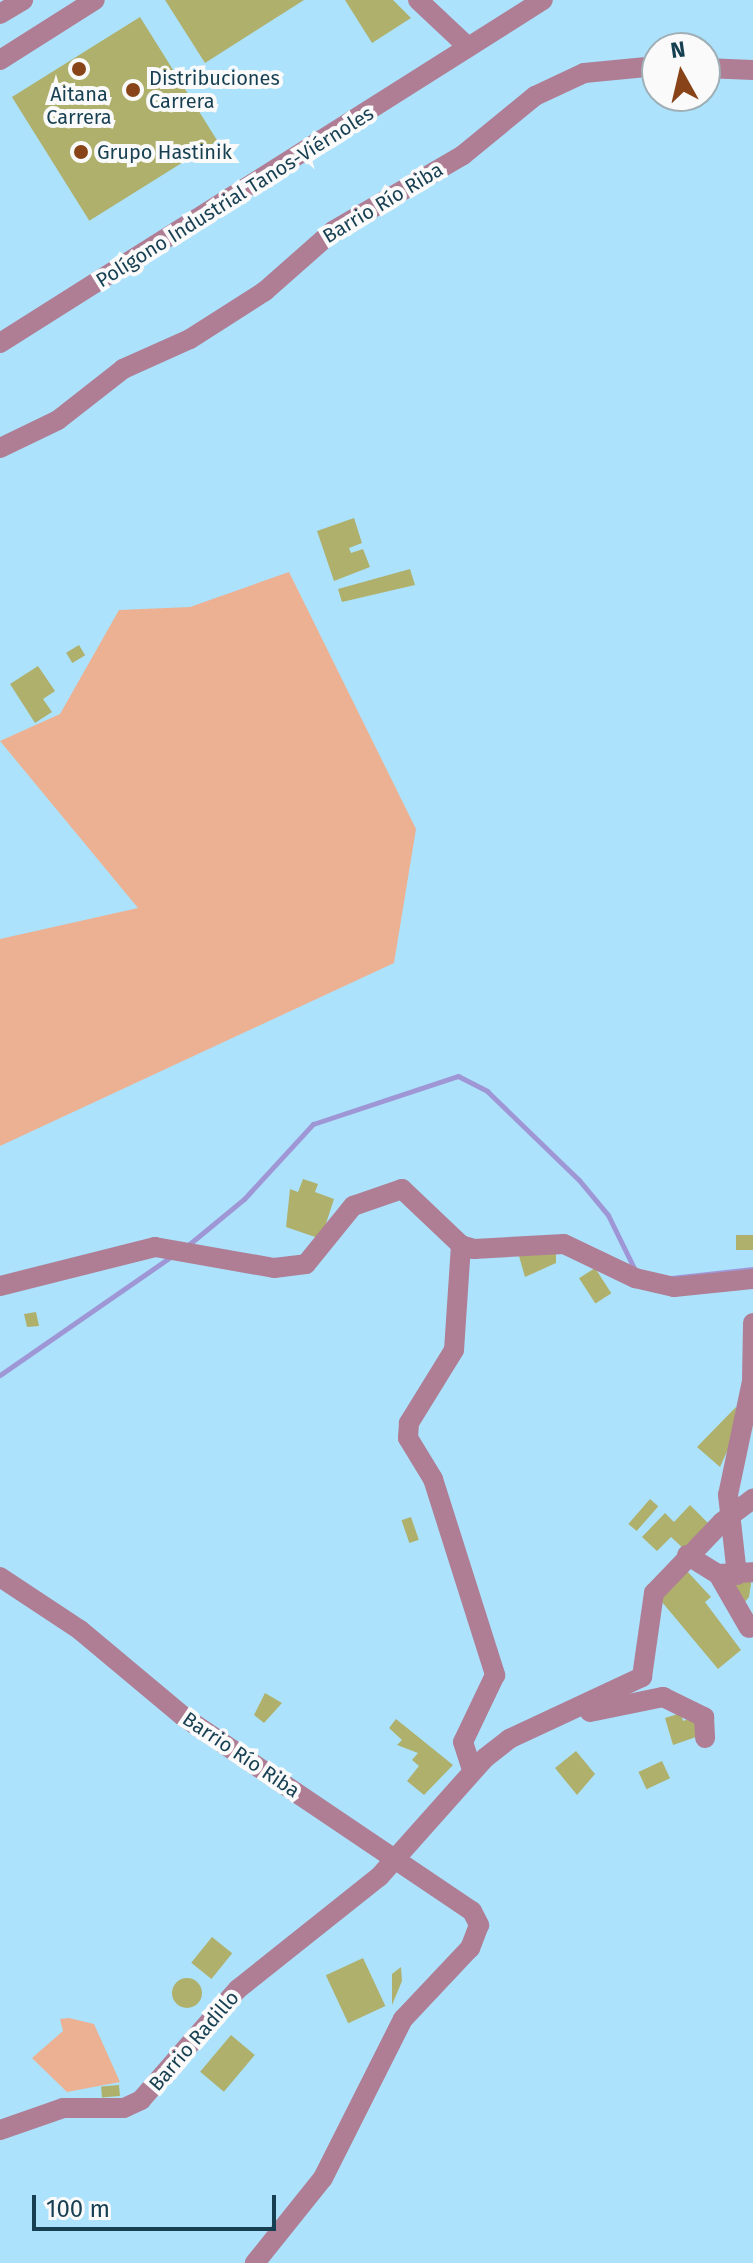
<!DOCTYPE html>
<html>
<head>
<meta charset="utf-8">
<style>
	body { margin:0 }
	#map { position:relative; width:753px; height:2263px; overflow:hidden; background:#ade2fc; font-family:"Fira Sans",sans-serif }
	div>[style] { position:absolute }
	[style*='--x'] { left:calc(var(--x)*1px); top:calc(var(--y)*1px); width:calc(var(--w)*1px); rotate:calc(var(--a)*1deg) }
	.green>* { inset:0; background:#ecb192 }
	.stream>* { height:5px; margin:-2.5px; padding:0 2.5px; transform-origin:2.5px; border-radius:2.5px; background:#9f97d5 }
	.building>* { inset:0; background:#afb06c; transform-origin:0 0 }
	.round { border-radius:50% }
	.minor>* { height:20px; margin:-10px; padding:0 10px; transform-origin:10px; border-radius:10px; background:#af7e95 }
	.dots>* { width:22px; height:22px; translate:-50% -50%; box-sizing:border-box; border:4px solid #fafafa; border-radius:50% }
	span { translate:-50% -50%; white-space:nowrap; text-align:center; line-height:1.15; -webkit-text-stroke:8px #fafafa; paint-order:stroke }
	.poi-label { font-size:20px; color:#163f51 }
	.left { translate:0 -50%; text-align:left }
	.street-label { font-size:20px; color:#163f51 }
	.north { position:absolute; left:641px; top:32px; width:80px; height:80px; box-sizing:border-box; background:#fafafa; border:2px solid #9fafb6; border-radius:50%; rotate:352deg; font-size:22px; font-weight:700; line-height:32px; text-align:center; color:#163f51 }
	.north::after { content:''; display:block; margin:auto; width:28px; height:36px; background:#884418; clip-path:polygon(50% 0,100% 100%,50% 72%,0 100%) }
	.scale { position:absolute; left:32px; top:2195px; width:244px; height:36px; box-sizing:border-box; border:4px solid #163f51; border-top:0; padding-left:10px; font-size:24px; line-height:28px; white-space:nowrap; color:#163f51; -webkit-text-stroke:6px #fafafa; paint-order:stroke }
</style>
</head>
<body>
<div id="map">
	<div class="green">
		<div style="clip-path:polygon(289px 572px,416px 829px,394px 963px,0 1146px,0 939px,138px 908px,0 741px,60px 714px,119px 610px,190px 607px)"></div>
		<div style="clip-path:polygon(69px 2018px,94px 2024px,120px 2082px,67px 2092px,32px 2058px,63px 2031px,60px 2019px)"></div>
	</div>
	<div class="stream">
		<div style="--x:187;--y:1246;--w:74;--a:-39.5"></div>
		<div style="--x:244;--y:1199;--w:102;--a:-47.4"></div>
		<div style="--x:313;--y:1124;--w:153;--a:-18.3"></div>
		<div style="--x:458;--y:1076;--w:33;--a:27"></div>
		<div style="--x:487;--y:1091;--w:128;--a:44.1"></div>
		<div style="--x:579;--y:1180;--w:45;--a:50.4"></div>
		<div style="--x:608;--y:1215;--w:59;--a:63.9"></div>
		<div style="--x:671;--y:1278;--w:82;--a:-6.3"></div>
		<div style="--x:0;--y:1375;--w:209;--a:-34.7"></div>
	</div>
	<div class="building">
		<div style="clip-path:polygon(165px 0,304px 0,205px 63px)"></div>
		<div style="clip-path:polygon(345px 0,393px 0,411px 18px,372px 43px)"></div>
		<div style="left:140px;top:17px;width:146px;height:151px;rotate:58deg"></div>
		<div style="clip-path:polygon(354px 518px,362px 543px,349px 548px,351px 553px,363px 549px,370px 567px,334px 581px,317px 531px)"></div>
		<div style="clip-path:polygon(410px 569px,415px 585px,342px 602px,338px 589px)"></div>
		<div style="left:79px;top:645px;width:12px;height:15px;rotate:59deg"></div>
		<div style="clip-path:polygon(38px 666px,55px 691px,43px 699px,52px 712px,35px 723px,10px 684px)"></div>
		<div style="clip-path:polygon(303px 1179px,318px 1184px,315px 1192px,334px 1199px,321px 1239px,286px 1227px,290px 1189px,298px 1192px)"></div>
		<div style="left:753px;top:1235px;width:15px;height:17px;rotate:90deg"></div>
		<div style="clip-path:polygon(556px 1248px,556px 1263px,525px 1277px,519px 1256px)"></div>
		<div style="left:595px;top:1268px;width:30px;height:19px;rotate:57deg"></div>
		<div style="clip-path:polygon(36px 1312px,39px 1326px,27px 1327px,24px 1314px)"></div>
		<div style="clip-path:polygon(736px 1407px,734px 1436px,720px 1467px,697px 1447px)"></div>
		<div style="left:650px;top:1499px;width:11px;height:33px;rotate:41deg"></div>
		<div style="clip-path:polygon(690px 1505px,708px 1523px,684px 1549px,671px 1537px,657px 1551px,642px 1537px,665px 1513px,674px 1522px)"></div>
		<div style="left:411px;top:1517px;width:24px;height:10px;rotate:71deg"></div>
		<div style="clip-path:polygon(686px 1570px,711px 1597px,705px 1602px,741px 1650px,718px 1669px,657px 1596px)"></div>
		<div style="clip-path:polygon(752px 1577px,749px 1597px,744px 1603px,731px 1579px)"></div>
		<div style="clip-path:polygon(265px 1693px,282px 1703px,264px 1723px,254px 1715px)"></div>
		<div style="clip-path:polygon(681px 1713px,683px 1721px,693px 1717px,699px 1736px,673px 1745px,665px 1718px)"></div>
		<div style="clip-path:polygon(396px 1719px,453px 1765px,424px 1795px,407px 1781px,419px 1766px,412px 1760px,418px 1753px,397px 1745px,402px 1740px,389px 1728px)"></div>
		<div style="clip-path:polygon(576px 1751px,595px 1774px,577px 1795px,555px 1768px)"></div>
		<div style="left:662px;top:1761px;width:19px;height:26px;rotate:65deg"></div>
		<div style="left:212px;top:1937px;width:26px;height:33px;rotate:39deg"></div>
		<div style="left:363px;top:1958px;width:53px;height:41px;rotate:65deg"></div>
		<div style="clip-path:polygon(401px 1967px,402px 1981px,392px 2005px,392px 1974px)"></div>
		<div class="round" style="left:172px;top:1978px;width:30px;height:30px"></div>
		<div style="left:231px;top:2035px;width:31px;height:48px;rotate:40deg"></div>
		<div style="left:119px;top:2085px;width:11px;height:18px;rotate:85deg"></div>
	</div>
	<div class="minor">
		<div style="--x:418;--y:0;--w:69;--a:43.2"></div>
		<div style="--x:0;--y:14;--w:27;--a:-31"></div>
		<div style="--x:0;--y:60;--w:112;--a:-32.3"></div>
		<div style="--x:705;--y:68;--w:48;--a:2.4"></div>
		<div style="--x:0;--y:343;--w:642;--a:-32.28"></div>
		<div style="--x:0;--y:448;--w:64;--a:-25.8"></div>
		<div style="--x:58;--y:420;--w:83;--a:-38.1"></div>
		<div style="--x:123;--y:369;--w:73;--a:-24.1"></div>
		<div style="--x:190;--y:339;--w:89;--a:-32.6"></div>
		<div style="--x:265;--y:291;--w:91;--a:-41.4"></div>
		<div style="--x:333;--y:231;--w:151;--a:-30.3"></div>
		<div style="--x:463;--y:155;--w:93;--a:-39.3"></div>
		<div style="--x:535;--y:96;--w:54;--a:-25.1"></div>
		<div style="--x:584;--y:73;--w:73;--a:-5.5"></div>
		<div style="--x:461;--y:1245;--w:105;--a:93.8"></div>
		<div style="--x:454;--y:1350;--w:86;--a:121.7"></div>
		<div style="--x:409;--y:1423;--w:15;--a:94"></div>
		<div style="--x:408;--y:1438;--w:48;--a:58.6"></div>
		<div style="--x:433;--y:1479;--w:206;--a:72.4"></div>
		<div style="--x:495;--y:1675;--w:74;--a:115.5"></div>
		<div style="--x:463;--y:1742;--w:29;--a:72"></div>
		<div style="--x:0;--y:1286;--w:160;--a:-14.1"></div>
		<div style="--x:155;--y:1247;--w:121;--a:10"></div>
		<div style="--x:274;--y:1268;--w:32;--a:-7"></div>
		<div style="--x:306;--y:1264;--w:75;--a:-51"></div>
		<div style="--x:353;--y:1206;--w:52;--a:-19.1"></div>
		<div style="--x:402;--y:1189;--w:81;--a:43.5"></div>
		<div style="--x:461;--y:1245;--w:14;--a:17"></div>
		<div style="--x:474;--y:1249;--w:90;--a:-3.2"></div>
		<div style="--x:564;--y:1244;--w:79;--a:25.6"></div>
		<div style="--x:635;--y:1278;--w:40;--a:13"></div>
		<div style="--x:674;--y:1287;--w:79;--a:-5.8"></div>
		<div style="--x:687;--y:1555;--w:36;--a:32"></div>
		<div style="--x:718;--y:1574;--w:35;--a:-3"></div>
		<div style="--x:718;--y:1574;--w:62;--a:60.1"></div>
		<div style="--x:737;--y:1575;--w:81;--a:-96.4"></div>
		<div style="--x:728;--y:1495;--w:116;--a:-78.1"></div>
		<div style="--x:752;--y:1381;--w:58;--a:-89"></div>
		<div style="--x:0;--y:1577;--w:96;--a:33.5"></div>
		<div style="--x:80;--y:1630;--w:136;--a:39.9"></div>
		<div style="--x:184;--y:1717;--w:347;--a:34"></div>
		<div style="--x:472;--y:1911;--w:16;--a:63"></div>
		<div style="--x:479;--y:1925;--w:25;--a:111"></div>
		<div style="--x:470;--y:1948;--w:98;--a:133.3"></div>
		<div style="--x:403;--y:2019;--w:178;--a:116.7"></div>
		<div style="--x:323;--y:2178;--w:109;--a:128.7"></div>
		<div style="--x:590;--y:1712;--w:75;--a:-11.6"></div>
		<div style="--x:663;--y:1697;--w:46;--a:26"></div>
		<div style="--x:704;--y:1717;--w:21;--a:87"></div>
		<div style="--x:0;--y:2130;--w:67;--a:-19.2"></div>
		<div style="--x:63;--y:2108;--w:61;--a:0"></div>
		<div style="--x:124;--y:2108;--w:19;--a:-25"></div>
		<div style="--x:141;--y:2100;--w:147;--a:-48.9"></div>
		<div style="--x:238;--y:1989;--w:180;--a:-38.5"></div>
		<div style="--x:379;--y:1877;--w:159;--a:-48.3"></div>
		<div style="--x:485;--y:1758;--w:31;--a:-38"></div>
		<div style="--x:509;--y:1739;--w:147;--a:-25"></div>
		<div style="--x:642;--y:1677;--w:85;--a:-81.9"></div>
		<div style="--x:654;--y:1593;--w:98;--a:-46.2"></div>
		<div style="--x:722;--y:1522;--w:39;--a:-37"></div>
	</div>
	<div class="dots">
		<div style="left:79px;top:69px;background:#884418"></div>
		<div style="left:133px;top:90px;background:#884418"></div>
		<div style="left:81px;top:152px;background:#884418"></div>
	</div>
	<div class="poi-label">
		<span class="left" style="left:149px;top:90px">Distribuciones<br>Carrera</span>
		<span style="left:79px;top:106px">Aitana<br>Carrera</span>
		<span class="left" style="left:97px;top:152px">Grupo Hastinik</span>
	</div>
	<div class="street-label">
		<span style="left:235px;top:197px;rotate:-32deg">Polígono Industrial Tanos-Viérnoles</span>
		<span style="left:383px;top:203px;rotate:-31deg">Barrio Río Riba</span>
		<span style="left:241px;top:1755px;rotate:34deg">Barrio Río Riba</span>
		<span style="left:194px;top:2041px;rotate:-49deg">Barrio Radillo</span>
	</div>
	<div class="north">N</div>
	<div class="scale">100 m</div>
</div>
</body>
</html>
